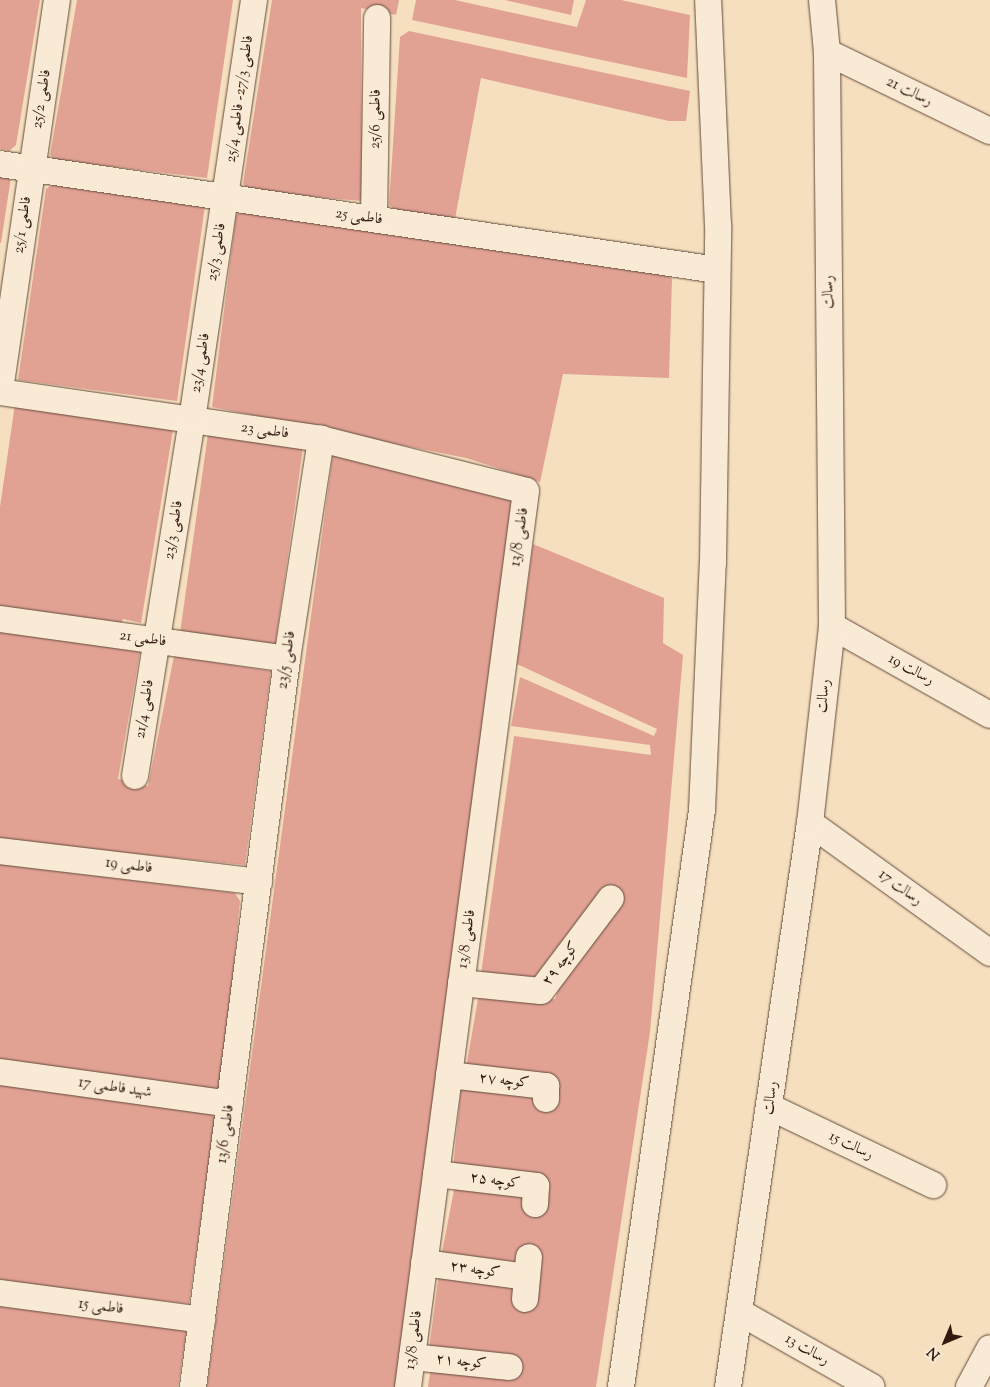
<!DOCTYPE html>
<html>
<head>
<meta charset="utf-8">
<style>
	body { margin:0 }
	#map { position:relative; width:990px; height:1387px; overflow:hidden; background:#f6dfbe; font-family:"Sorts Mill Goudy",Amiri,serif }
	div>[style] { position:absolute }
	[style*='--x'] { left:calc(var(--x)*1px); top:calc(var(--y)*1px); width:calc(var(--w)*1px); rotate:calc(var(--a)*1deg) }
	.building>* { inset:0; background:#e1a293; transform-origin:0 0 }
	.roads { filter:drop-shadow(0 0 1px #624a3c) drop-shadow(0 0 1px #624a3c) }
	.minor>* { height:26px; margin:-13px; padding:0 13px; transform-origin:13px; border-radius:13px; background:#f9ead5 }
	span { translate:-50% -50%; white-space:nowrap; text-align:center; line-height:1.15; -webkit-text-stroke:5px #f9ead5; paint-order:stroke }
	.street-label { font-size:15px; color:#311910 }
	.north { position:absolute; left:920px; top:1317px; width:50px; height:50px; -webkit-text-stroke:4px #f9ead5; paint-order:stroke; rotate:225deg; font-size:14px; font-weight:700; line-height:20px; text-align:center; color:#311910 }
	.north::after { content:''; display:block; margin:auto; width:18px; height:22px; background:#311910; clip-path:polygon(50% 0,100% 100%,50% 72%,0 100%) }
</style>
</head>
<body>
<div id="map">
	<div class="building">
		<div style="clip-path:polygon(0 0,40px 0,16px 145px,9px 151px,0 149px)"></div>
		<div style="clip-path:polygon(77px 0,233px 0,207px 178px,55px 160px,50px 155px)"></div>
		<div style="clip-path:polygon(272px 0,399px 0,396px 15px,361px 8px,362px 201px,249px 191px,243px 184px)"></div>
		<div style="clip-path:polygon(416px 0,455px 0,577px 27px,586px 0,621px 0,690px 15px,687px 78px,412px 20px)"></div>
		<div style="clip-path:polygon(505px 0,574px 0,571px 15px)"></div>
		<div style="clip-path:polygon(409px 31px,690px 91px,686px 121px,669px 121px,481px 78px,455px 219px,397px 212px,389px 205px,400px 37px)"></div>
		<div style="clip-path:polygon(0 175px,11px 177px,1px 243px,0 243px)"></div>
		<div style="clip-path:polygon(55px 183px,205px 206px,177px 401px,18px 380px,46px 189px)"></div>
		<div style="clip-path:polygon(243px 211px,668px 275px,672px 279px,669px 378px,563px 374px,540px 482px,466px 458px,212px 407px,236px 215px)"></div>
		<div style="clip-path:polygon(15px 404px,173px 430px,141px 623px,123px 619px,120px 626px,0 608px,0 507px)"></div>
		<div style="left:208px;top:434px;width:96px;height:202px;rotate:8deg"></div>
		<div style="clip-path:polygon(333px 453px,511px 494px,516px 504px,397px 1387px,207px 1387px)"></div>
		<div style="clip-path:polygon(533px 544px,664px 598px,663px 643px,683px 655px,650px 1032px,596px 1387px,428px 1387px,431px 1367px,514px 1377px,515px 1359px,429px 1349px,439px 1273px,522px 1281px,520px 1302px,527px 1302px,533px 1255px,524px 1253px,523px 1263px,442px 1252px,455px 1185px,532px 1194px,531px 1208px,539px 1208px,539px 1177px,453px 1169px,461px 1088px,542px 1092px,542px 1102px,549px 1104px,550px 1079px,466px 1068px,479px 993px,555px 999px,562px 979px,584px 942px,615px 901px,604px 892px,534px 978px,481px 974px,514px 736px,651px 755px,650px 745px,511px 726px,520px 677px,654px 736px,657px 729px,517px 664px)"></div>
		<div style="clip-path:polygon(0 630px,140px 652px,118px 779px,148px 786px,174px 656px,271px 671px,245px 865px,0 840px)"></div>
		<div style="clip-path:polygon(0 864px,235px 893px,240px 901px,222px 1087px,215px 1093px,0 1065px)"></div>
		<div style="clip-path:polygon(0 1084px,211px 1112px,215px 1119px,189px 1304px,0 1282px)"></div>
		<div style="clip-path:polygon(0 1304px,187px 1327px,178px 1387px,0 1387px)"></div>
	</div>
	<div class="roads">
		<div class="minor">
			<div style="--x:827;--y:52;--w:181;--a:25.9"></div>
			<div style="--x:0;--y:164;--w:725;--a:8.41"></div>
			<div style="--x:374;--y:219;--w:201;--a:-89.1"></div>
			<div style="--x:0;--y:390;--w:394;--a:-81.7"></div>
			<div style="--x:0;--y:392;--w:324;--a:8.3"></div>
			<div style="--x:321;--y:439;--w:211;--a:14.2"></div>
			<div style="--x:526;--y:491;--w:904;--a:97.5"></div>
			<div style="--x:0;--y:619;--w:290;--a:7.9"></div>
			<div style="--x:832;--y:626;--w:181;--a:29.4"></div>
			<div style="--x:135;--y:776;--w:361;--a:-80.9"></div>
			<div style="--x:192;--y:420;--w:425;--a:-81.6"></div>
			<div style="--x:810;--y:823;--w:222;--a:35.8"></div>
			<div style="--x:0;--y:851;--w:261;--a:6.8"></div>
			<div style="--x:461;--y:983;--w:80;--a:5.7"></div>
			<div style="--x:541;--y:991;--w:116;--a:-53"></div>
			<div style="--x:0;--y:1072;--w:232;--a:7.9"></div>
			<div style="--x:449;--y:1075;--w:98;--a:6.5"></div>
			<div style="--x:546;--y:1086;--w:13;--a:90"></div>
			<div style="--x:770;--y:1107;--w:181;--a:25.6"></div>
			<div style="--x:436;--y:1174;--w:101;--a:6.8"></div>
			<div style="--x:536;--y:1186;--w:18;--a:93"></div>
			<div style="--x:424;--y:1263;--w:103;--a:7.8"></div>
			<div style="--x:0;--y:1293;--w:204;--a:7.6"></div>
			<div style="--x:525;--y:1299;--w:42;--a:-84.6"></div>
			<div style="--x:741;--y:1313;--w:150;--a:29.5"></div>
			<div style="--x:412;--y:1357;--w:98;--a:5.9"></div>
			<div style="--x:193;--y:1387;--w:734;--a:-82.64"></div>
			<div style="--x:287;--y:659;--w:223;--a:-81.2"></div>
			<div style="--x:621;--y:1387;--w:583;--a:-82.01"></div>
			<div style="--x:702;--y:810;--w:247;--a:-87.5"></div>
			<div style="--x:713;--y:563;--w:337;--a:-89.1"></div>
			<div style="--x:718;--y:226;--w:226;--a:-92.5"></div>
			<div style="--x:728;--y:1387;--w:570;--a:-81.73"></div>
			<div style="--x:810;--y:823;--w:198;--a:-83.6"></div>
			<div style="--x:832;--y:626;--w:574;--a:-90.5"></div>
			<div style="--x:827;--y:52;--w:52;--a:-95.5"></div>
			<div style="--x:969;--y:1387;--w:44;--a:-61.7"></div>
		</div>
	</div>
	<div class="street-label">
		<span style="left:909px;top:92px;rotate:26deg">رسالت 21</span>
		<span style="left:42px;top:99px;rotate:-81deg">فاطمی 25/2</span>
		<span style="left:240px;top:99px;rotate:-82deg">فاطمی 27/3- فاطمی 25/4</span>
		<span style="left:376px;top:119px;rotate:-89deg">فاطمی 25/6</span>
		<span style="left:359px;top:217px;rotate:8deg">فاطمی 25</span>
		<span style="left:23px;top:225px;rotate:-82deg">فاطمی 25/1</span>
		<span style="left:217px;top:252px;rotate:-81deg">فاطمی 25/3</span>
		<span style="left:829px;top:292px;rotate:-90deg">رسالت</span>
		<span style="left:201px;top:363px;rotate:-81deg">فاطمی 23/4</span>
		<span style="left:265px;top:431px;rotate:8deg">فاطمی 23</span>
		<span style="left:174px;top:530px;rotate:-81deg">فاطمی 23/3</span>
		<span style="left:520px;top:537px;rotate:-82deg">فاطمی 13/8</span>
		<span style="left:143px;top:639px;rotate:8deg">فاطمی 21</span>
		<span style="left:287px;top:660px;rotate:-82deg">فاطمی 23/5</span>
		<span style="left:911px;top:670px;rotate:29deg">رسالت 19</span>
		<span style="left:824px;top:696px;rotate:-84deg">رسالت</span>
		<span style="left:145px;top:709px;rotate:-81deg">فاطمی 21/4</span>
		<span style="left:129px;top:866px;rotate:7deg">فاطمی 19</span>
		<span style="left:900px;top:888px;rotate:36deg">رسالت 17</span>
		<span style="left:467px;top:939px;rotate:-82deg">فاطمی 13/8</span>
		<span style="left:561px;top:964px;rotate:-53deg">کوچه ۲۹</span>
		<span style="left:504px;top:1081px;rotate:6deg">کوچه ۲۷</span>
		<span style="left:115px;top:1088px;rotate:8deg">شهید فاطمی 17</span>
		<span style="left:771px;top:1098px;rotate:-82deg">رسالت</span>
		<span style="left:226px;top:1134px;rotate:-83deg">فاطمی 13/6</span>
		<span style="left:851px;top:1146px;rotate:26deg">رسالت 15</span>
		<span style="left:495px;top:1181px;rotate:7deg">کوچه ۲۵</span>
		<span style="left:475px;top:1270px;rotate:8deg">کوچه ۲۳</span>
		<span style="left:101px;top:1307px;rotate:7deg">فاطمی 15</span>
		<span style="left:414px;top:1340px;rotate:-83deg">فاطمی 13/8</span>
		<span style="left:807px;top:1350px;rotate:30deg">رسالت 13</span>
		<span style="left:461px;top:1362px;rotate:6deg">کوچه ۲۱</span>
	</div>
	<div class="north">N</div>
</div>
</body>
</html>
